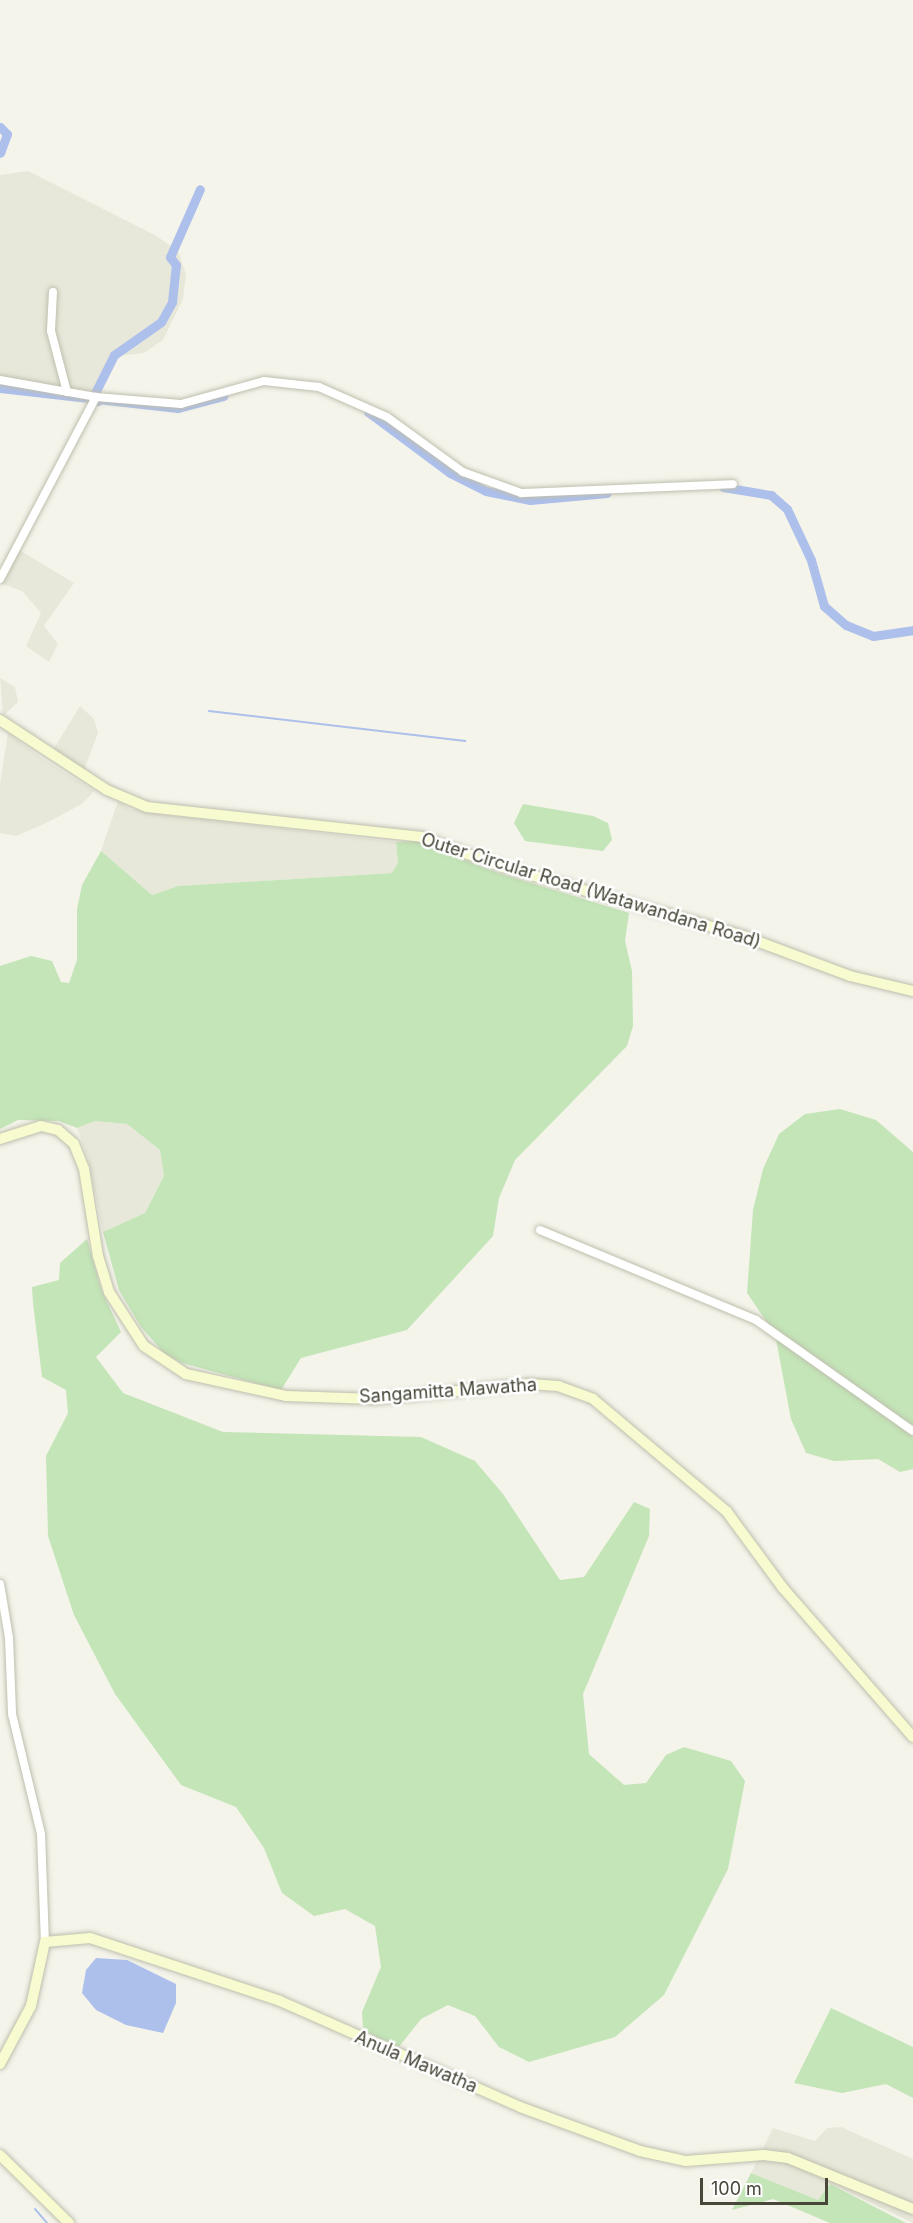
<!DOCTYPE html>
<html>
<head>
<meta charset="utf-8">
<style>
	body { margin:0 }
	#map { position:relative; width:913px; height:2223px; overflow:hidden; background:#f4f4eb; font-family:Inter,sans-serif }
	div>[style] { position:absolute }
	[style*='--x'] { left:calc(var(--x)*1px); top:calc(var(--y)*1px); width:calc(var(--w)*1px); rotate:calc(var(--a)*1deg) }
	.residential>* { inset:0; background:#e8e8da }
	.green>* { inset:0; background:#c3e5b7 }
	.water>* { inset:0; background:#adbfeb }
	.stream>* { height:2px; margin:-1px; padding:0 1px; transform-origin:1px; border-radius:1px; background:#adbfeb }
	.canal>* { height:9px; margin:-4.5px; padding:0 4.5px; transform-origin:4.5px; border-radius:4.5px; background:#adbfeb }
	.roads { filter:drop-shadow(0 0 2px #bfbfae) drop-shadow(0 0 2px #bfbfae) }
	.street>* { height:8px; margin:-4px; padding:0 4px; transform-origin:4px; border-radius:4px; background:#fff }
	.secondary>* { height:10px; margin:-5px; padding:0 5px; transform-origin:5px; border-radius:5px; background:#f8fbcf }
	span { translate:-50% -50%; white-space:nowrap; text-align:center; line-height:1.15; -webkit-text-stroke:5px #fff; paint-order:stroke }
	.street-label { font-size:18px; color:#484739 }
	.scale { position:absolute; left:700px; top:2178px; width:128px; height:27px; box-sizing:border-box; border:3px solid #484739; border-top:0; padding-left:8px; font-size:18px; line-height:21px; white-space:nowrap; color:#484739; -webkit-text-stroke:4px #fff; paint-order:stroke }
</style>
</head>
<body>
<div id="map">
	<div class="residential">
		<div style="clip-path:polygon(28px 171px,155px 235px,178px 251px,186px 274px,183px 299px,163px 340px,144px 353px,118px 356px,93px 401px,0 388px,0 175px)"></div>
		<div style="clip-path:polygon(16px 548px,74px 583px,44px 626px,58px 644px,49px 662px,26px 646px,41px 613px,22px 591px,0 583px)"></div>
		<div style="clip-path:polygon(0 678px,15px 687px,18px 702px,3px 716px)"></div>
		<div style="clip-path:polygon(80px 706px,94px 719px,98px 733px,84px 770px,53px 750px)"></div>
		<div style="clip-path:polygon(8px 733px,46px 761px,94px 791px,82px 804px,44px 824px,16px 836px,0 833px,0 784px)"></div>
		<div style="clip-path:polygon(118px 801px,130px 809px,168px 815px,396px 842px,398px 863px,393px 873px,178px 886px,152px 895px,101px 851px)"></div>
		<div style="clip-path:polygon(95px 1121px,127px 1124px,160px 1150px,164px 1176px,145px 1213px,103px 1232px,88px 1158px,77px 1128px)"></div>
		<div style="clip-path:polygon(841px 2127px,913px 2159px,913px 2223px,830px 2184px,818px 2200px,751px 2173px,773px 2128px,815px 2141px,827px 2128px)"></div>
	</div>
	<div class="green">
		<div style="clip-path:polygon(523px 804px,593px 816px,608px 823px,612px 840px,603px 851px,525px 841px,514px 823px)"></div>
		<div style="clip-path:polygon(417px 841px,498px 873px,629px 913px,625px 941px,632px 971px,633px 1026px,627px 1046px,515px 1160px,499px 1198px,493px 1236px,407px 1330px,301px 1358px,281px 1390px,182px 1363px,165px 1354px,141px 1327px,119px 1290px,103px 1232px,145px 1213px,164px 1176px,160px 1150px,127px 1124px,95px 1121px,77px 1128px,59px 1121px,18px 1120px,0 1129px,0 966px,31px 956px,52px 961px,61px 982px,69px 983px,77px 960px,77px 909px,82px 885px,101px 851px,152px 895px,178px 886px,392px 873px,398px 863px,396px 842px)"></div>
		<div style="clip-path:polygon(840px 1109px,876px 1120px,913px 1152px,913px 1469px,900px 1472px,878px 1459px,834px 1461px,806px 1453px,791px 1419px,775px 1334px,747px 1293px,753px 1210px,763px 1169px,779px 1134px,805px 1114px)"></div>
		<div style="clip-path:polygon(87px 1239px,101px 1289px,121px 1332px,96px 1357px,123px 1393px,223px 1432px,421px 1437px,475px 1461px,503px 1494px,560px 1580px,584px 1577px,634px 1502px,650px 1509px,649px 1536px,583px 1694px,589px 1754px,624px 1785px,646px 1783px,666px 1755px,684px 1747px,731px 1761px,745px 1781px,728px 1869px,664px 1995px,615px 2037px,529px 2062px,499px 2047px,475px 2016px,448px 2005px,421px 2019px,398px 2048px,363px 2030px,362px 2012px,381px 1967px,375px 1926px,345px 1909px,314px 1916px,282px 1893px,264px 1848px,236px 1807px,181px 1785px,115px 1694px,74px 1615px,48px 1536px,46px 1456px,68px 1413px,66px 1390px,42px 1377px,33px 1303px,32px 1287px,59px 1280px,60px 1263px)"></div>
		<div style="clip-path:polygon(831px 2008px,913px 2047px,913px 2098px,886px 2084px,842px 2093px,794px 2083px)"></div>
		<div style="clip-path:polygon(751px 2173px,818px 2200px,830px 2184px,906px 2223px,830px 2223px,773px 2199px,732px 2210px)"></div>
	</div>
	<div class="water">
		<div style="clip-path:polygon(96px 1958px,127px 1960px,176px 1984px,176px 2003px,163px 2033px,126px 2025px,96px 2010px,82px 1993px,86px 1970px)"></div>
	</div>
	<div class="stream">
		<div style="--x:209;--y:711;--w:258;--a:6.7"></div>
		<div style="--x:35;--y:2209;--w:18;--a:49"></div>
	</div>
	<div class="canal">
		<div style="--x:0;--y:127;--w:10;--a:45"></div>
		<div style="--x:7;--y:134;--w:20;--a:110"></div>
		<div style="--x:0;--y:388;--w:179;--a:6.4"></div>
		<div style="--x:178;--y:408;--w:47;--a:-14.9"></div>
		<div style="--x:98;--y:401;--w:10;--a:-101"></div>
		<div style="--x:96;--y:391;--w:40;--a:-63.4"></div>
		<div style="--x:114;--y:355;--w:57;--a:-35.1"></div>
		<div style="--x:161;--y:322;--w:23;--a:-61"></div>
		<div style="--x:172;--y:302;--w:37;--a:-84"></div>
		<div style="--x:176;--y:265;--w:10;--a:-127"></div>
		<div style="--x:170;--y:257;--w:74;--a:-66.2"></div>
		<div style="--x:368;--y:412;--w:102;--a:36.6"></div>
		<div style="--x:450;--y:473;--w:40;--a:26.6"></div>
		<div style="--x:486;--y:491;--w:45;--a:11.6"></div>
		<div style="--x:530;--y:500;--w:77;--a:-5.2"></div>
		<div style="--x:723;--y:487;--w:49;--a:9.5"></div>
		<div style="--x:771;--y:495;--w:21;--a:41"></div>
		<div style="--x:787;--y:509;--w:56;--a:64.8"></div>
		<div style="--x:811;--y:560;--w:48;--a:74.2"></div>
		<div style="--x:824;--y:606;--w:29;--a:41"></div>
		<div style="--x:846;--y:625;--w:29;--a:22"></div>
		<div style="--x:873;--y:636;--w:40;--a:-8.5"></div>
	</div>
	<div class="roads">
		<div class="street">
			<div style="--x:53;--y:292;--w:39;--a:93"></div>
			<div style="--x:51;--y:331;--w:63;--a:75.3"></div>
			<div style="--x:0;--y:380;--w:97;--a:10"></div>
			<div style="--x:0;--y:579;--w:206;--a:-62.2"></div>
			<div style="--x:96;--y:397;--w:85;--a:4.7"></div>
			<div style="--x:181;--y:404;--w:86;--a:-15.5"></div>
			<div style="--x:264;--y:381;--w:55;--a:6.2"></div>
			<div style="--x:319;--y:387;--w:74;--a:23.8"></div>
			<div style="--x:387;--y:417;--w:94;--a:35.9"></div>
			<div style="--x:463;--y:472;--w:62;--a:19.9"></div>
			<div style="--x:521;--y:493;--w:212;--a:-2.4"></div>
			<div style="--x:540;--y:1230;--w:234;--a:22.6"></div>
			<div style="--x:756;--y:1320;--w:192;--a:35.3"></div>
			<div style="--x:0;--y:1584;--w:55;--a:80.5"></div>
			<div style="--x:9;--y:1638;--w:76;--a:87.7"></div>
			<div style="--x:12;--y:1714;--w:123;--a:76.4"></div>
			<div style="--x:41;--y:1834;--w:108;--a:87.9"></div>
		</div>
		<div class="secondary">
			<div style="--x:0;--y:720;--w:128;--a:33.2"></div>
			<div style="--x:107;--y:790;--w:43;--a:23"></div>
			<div style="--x:147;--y:807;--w:276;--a:6.2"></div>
			<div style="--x:421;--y:837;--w:87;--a:20.1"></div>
			<div style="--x:503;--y:867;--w:250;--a:16"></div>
			<div style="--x:743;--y:936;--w:114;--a:20.5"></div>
			<div style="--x:850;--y:976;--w:65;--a:13.4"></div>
			<div style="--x:0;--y:1139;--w:43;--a:-17.6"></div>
			<div style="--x:41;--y:1126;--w:17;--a:13"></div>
			<div style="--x:58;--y:1130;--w:21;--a:41"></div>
			<div style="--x:74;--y:1144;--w:27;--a:68"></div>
			<div style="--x:84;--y:1169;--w:88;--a:80.9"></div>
			<div style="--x:98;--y:1256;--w:38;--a:73"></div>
			<div style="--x:109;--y:1292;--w:64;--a:57.1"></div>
			<div style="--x:144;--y:1346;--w:50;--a:33.7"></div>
			<div style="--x:186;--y:1374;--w:102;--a:12.4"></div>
			<div style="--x:286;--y:1396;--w:89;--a:1.9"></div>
			<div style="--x:375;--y:1399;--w:156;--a:-5.5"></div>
			<div style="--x:530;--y:1384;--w:28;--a:4"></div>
			<div style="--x:558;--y:1386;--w:37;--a:20"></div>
			<div style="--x:593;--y:1399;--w:175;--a:40.1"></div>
			<div style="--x:727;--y:1512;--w:94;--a:53.6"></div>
			<div style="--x:783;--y:1588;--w:198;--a:48.9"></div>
			<div style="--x:0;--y:2064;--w:66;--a:-61.9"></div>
			<div style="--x:31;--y:2006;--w:66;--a:-77.7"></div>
			<div style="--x:45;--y:1942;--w:45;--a:-5.1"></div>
			<div style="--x:90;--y:1938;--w:200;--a:18.3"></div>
			<div style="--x:280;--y:2001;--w:262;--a:23.8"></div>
			<div style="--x:520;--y:2107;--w:128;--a:20.1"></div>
			<div style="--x:640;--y:2151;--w:47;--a:12.3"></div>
			<div style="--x:686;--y:2161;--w:78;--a:-4.4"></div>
			<div style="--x:764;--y:2155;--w:24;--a:7"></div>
			<div style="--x:788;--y:2158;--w:135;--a:22.2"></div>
			<div style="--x:0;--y:2155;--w:97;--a:44.6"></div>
		</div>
	</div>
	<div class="street-label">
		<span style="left:591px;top:891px;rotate:17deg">Outer Circular Road (Watawandana Road)</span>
		<span style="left:448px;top:1391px;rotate:-4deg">Sangamitta Mawatha</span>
		<span style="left:416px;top:2062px;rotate:23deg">Anula Mawatha</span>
	</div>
	<div class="scale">100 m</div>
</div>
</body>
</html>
